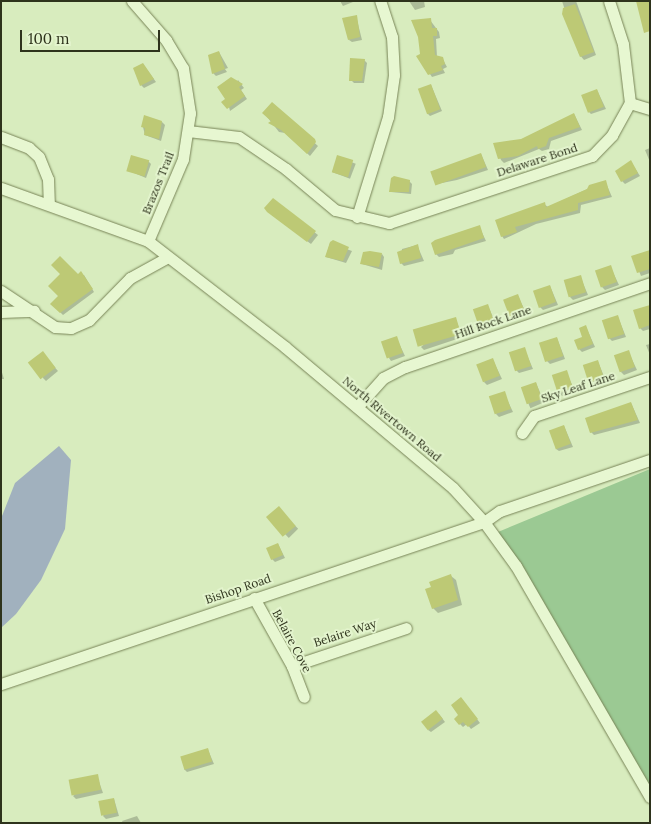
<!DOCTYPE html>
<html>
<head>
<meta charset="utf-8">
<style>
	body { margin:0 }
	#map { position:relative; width:651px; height:824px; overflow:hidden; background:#d8ecbe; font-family:Lora,serif }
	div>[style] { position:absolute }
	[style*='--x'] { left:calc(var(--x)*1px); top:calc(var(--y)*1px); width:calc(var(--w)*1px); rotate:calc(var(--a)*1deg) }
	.green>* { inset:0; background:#9bc993 }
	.water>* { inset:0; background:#a1b1be }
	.shadow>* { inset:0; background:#0003; transform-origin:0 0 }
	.building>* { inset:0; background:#bdc975; transform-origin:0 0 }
	.roads { filter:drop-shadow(0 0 1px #788457) drop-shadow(0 0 1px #788457) }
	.minor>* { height:11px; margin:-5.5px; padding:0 5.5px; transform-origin:5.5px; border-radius:5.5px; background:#e7f7d1 }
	span { translate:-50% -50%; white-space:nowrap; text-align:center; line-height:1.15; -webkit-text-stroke:4px #e3f4cd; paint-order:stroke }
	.street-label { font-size:12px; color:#2e331c }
	.frame { position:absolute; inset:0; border:2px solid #2e331c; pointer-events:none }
	.scale { position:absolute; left:20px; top:30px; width:140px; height:22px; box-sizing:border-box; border:2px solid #2e331c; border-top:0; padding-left:6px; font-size:15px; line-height:18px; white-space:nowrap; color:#2e331c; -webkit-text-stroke:4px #e3f4cd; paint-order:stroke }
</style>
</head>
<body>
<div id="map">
	<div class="green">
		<div style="clip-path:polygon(650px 469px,650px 805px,605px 711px,498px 532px)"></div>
	</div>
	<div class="water">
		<div style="clip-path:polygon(59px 446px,71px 460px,65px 529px,41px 580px,16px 614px,1px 628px,2px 516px,15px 483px)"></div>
	</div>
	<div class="shadow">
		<div style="clip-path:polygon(340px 1px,353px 1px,353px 2px,343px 6px)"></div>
		<div style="clip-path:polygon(409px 1px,424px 1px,425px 7px,415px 10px)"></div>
		<div style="clip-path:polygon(562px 1px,576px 1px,596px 55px,584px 60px,579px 54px)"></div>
		<div style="clip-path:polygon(356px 16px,362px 40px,352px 42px,349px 40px)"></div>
		<div style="clip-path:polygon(430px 20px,439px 32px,440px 38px,436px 39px,437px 57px,442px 58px,447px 67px,443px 69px,445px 73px,432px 77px,418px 56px,421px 55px)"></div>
		<div style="clip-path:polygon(219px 52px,228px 68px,225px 69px,227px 72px,216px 76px,213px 73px)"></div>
		<div style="left:649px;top:55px;width:1px;height:22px"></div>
		<div style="clip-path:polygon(364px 60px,367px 63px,364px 83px,354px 83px,351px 80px)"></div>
		<div style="clip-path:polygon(143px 64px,156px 82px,144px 88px,141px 85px)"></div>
		<div style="clip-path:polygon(238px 80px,244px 88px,241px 90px,247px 99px,230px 111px,227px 99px)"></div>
		<div style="clip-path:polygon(431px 85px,442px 111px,430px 116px,427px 113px)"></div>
		<div style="clip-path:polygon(597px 90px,606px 109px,591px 114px,588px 111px)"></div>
		<div style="clip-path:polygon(272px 104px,318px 146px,310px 156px,285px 133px,279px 132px,264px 113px)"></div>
		<div style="clip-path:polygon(574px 114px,582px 130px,551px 141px,549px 149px,542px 151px,539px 149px,504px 163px,501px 160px,495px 144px,521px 140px)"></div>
		<div style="clip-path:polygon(162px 122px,165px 125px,161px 141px,145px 135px,143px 127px)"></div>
		<div style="clip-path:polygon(650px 148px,650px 162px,645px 150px)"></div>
		<div style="clip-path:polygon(481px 154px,488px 170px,457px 180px,437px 184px,434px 181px)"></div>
		<div style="left:338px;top:157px;width:19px;height:16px;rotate:21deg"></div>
		<div style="clip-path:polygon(148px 161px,151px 164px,146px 178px,127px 170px)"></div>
		<div style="clip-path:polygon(631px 162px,640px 176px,625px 184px,622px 181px)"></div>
		<div style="clip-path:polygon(409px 181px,412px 184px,411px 194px,391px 192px)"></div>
		<div style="clip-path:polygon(605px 181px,612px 197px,581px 205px,580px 213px,536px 224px,504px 239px,502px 236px,544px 204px,548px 207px)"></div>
		<div style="clip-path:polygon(273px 200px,318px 235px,311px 244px,272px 215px)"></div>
		<div style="clip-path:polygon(479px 226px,486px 241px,455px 250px,453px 254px,439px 257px,436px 254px)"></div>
		<div style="clip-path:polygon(330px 243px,352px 251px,346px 263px,326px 257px)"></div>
		<div style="clip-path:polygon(417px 245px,424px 261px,404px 266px,401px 263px,402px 249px)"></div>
		<div style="clip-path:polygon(650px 253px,650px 273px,641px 276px,633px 256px)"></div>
		<div style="clip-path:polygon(382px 254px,384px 257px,382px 270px,362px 264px)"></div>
		<div style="clip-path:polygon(610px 266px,619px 285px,605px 290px,602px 287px)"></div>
		<div style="clip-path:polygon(61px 274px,84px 275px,94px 292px,63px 315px,52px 304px,60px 296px)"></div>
		<div style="clip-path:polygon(580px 276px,588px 295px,573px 300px,570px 297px)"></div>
		<div style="clip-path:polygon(550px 286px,558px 305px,543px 310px,540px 307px)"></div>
		<div style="clip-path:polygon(518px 296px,527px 315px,513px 320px,505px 300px)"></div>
		<div style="clip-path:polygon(488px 306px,496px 324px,483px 329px,480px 326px)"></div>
		<div style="clip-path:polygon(650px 308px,650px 329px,643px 331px,640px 328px)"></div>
		<div style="clip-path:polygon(618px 317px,626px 337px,612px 341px,609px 338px)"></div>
		<div style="clip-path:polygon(455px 318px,463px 337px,424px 350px,421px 347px)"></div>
		<div style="clip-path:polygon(586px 327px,595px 347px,582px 352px,579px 349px)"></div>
		<div style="clip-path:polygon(396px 337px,405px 356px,391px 361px,389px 358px)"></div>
		<div style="clip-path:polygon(557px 338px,565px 359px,550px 364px,547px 361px)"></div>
		<div style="clip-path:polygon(650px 344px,650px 355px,646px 345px)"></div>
		<div style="clip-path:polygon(524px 348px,533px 369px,519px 373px,516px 370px)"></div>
		<div style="clip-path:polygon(628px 351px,637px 370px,624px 375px,621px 372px)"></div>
		<div style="clip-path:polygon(45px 356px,58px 371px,46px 381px,43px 378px)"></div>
		<div style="clip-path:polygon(493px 360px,502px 379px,487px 385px,484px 382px)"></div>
		<div style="clip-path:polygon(598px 362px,606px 381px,592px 385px,589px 382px)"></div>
		<div style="clip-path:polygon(1px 369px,4px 379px,1px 379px)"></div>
		<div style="clip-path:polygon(566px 372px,575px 391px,562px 396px,559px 393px)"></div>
		<div style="left:536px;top:383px;width:21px;height:15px;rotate:67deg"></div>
		<div style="clip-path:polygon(504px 393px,513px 412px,499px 417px,496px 414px)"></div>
		<div style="clip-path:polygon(631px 403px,640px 423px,594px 435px,591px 432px)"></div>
		<div style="clip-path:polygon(564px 426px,573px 447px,559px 451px,556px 449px)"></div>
		<div style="left:278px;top:508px;width:29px;height:13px;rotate:46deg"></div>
		<div style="clip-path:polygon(278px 544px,285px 558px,275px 562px,272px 559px)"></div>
		<div style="clip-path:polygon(451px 576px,456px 580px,462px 605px,438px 613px,433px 608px,432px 588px)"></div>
		<div style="clip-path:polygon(464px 702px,480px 723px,471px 729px,467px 724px,463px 727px,460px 724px)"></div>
		<div style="clip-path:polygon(439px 714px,445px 722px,431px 732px,428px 730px)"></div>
		<div style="clip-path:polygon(208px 750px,214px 764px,187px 772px,184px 769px)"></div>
		<div style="clip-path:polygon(97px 776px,103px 793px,76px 799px,73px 796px)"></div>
		<div style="clip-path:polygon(114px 799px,119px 816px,106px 819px,103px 816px)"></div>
		<div style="clip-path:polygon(137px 816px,141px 823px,123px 823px,122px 821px)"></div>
	</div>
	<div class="building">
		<div style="clip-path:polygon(636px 1px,650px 1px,650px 31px,644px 33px)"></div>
		<div style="clip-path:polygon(575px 4px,594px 52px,580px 57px,562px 14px,563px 8px)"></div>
		<div style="clip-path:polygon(357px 15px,360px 37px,348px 40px,342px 18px)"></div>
		<div style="clip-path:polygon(431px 18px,432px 28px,437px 28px,437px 36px,433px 36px,435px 55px,443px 57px,445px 64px,441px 66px,443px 70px,428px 75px,416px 56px,420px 54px,418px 37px,411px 20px)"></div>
		<div style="clip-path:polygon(219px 51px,225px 69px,212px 74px,208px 55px)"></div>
		<div style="clip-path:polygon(350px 58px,365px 59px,362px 81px,349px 81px)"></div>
		<div style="clip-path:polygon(143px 63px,154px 79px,140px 86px,133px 68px)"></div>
		<div style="clip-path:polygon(231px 77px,243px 84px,239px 87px,245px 96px,227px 109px,221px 102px,225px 99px,217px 87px)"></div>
		<div style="left:431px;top:84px;width:27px;height:14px;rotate:70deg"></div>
		<div style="left:597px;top:89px;width:19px;height:17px;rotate:69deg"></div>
		<div style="clip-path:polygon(272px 102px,315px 139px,316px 142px,307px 154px,281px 130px,268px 123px,271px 121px,262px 113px)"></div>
		<div style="clip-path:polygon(574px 113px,580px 127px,549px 138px,546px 146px,538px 149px,537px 146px,518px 156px,498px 159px,493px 143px,521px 139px)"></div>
		<div style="clip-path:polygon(144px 115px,162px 121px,159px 139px,144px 135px,145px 128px,141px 127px)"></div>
		<div style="left:481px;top:153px;width:15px;height:54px;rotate:70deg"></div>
		<div style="left:131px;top:155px;width:19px;height:17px;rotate:16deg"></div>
		<div style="left:337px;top:155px;width:17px;height:18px;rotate:17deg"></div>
		<div style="clip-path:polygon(631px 160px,638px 173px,621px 182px,615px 171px)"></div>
		<div style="clip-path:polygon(394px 176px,410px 180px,409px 192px,389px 192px,391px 178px)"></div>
		<div style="clip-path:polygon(606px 180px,610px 195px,578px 203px,578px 210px,515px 227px,517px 232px,501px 237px,495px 220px,545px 202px,546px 207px,587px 189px,589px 185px)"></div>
		<div style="clip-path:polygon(273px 198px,316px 231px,307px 242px,267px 212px,264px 208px)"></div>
		<div style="clip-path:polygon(480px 225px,484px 238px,435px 255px,431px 243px,435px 240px)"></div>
		<div style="clip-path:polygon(333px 240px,349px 247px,343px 261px,325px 257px,330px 242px)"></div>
		<div style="clip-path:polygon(418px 244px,421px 258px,400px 264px,397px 252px)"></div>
		<div style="clip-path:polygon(650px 250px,650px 269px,637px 273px,631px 256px)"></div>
		<div style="clip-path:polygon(370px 251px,382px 253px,379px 267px,360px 264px,363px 252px)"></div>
		<div style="clip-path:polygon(60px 256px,78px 274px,81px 271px,93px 289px,60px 313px,50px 304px,58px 296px,48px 286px,60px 274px,51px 265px)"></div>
		<div style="left:611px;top:265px;width:18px;height:17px;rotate:71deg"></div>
		<div style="left:581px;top:275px;width:18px;height:18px;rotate:74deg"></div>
		<div style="left:550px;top:285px;width:18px;height:18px;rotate:71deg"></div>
		<div style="left:518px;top:294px;width:19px;height:16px;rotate:69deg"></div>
		<div style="left:488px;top:304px;width:18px;height:16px;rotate:71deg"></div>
		<div style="clip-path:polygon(650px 305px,650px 325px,639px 329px,633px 310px)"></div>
		<div style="left:618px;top:315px;width:20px;height:17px;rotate:72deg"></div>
		<div style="left:456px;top:317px;width:18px;height:45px;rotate:74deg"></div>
		<div style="clip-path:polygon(586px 325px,593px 344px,578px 350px,574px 340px,582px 337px,579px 328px)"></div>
		<div style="left:397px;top:336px;width:18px;height:17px;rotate:71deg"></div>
		<div style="left:557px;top:337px;width:20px;height:19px;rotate:72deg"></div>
		<div style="left:525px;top:347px;width:20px;height:17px;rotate:72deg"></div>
		<div style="left:629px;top:350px;width:18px;height:16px;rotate:71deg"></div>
		<div style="left:43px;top:351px;width:21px;height:19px;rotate:53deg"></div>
		<div style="left:493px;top:358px;width:19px;height:18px;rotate:69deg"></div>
		<div style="left:598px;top:360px;width:19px;height:16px;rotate:72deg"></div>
		<div style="left:567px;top:370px;width:19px;height:16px;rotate:72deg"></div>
		<div style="left:536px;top:382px;width:18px;height:16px;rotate:71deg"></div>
		<div style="left:505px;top:391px;width:19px;height:17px;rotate:72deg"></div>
		<div style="clip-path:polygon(631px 402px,638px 420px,590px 433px,585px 418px)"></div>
		<div style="left:564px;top:425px;width:20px;height:16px;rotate:70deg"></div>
		<div style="left:279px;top:506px;width:26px;height:17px;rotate:50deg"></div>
		<div style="left:278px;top:543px;width:13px;height:13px;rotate:67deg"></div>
		<div style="clip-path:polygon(451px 574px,458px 600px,432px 609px,425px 589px,431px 587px,429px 582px)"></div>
		<div style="clip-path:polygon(461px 697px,478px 719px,468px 727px,463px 722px,459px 725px,454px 719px,458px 715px,451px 705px)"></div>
		<div style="left:436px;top:710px;width:11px;height:19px;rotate:52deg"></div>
		<div style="left:208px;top:748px;width:14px;height:29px;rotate:73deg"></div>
		<div style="left:98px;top:774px;width:16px;height:30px;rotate:79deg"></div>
		<div style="left:114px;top:798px;width:15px;height:16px;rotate:79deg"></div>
	</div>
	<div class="roads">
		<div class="minor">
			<div style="--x:132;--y:1;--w:52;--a:48.9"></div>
			<div style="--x:166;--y:40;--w:33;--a:59"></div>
			<div style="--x:183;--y:68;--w:46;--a:81.2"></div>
			<div style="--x:190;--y:113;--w:47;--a:98.7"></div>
			<div style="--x:183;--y:159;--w:89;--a:113.1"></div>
			<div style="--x:630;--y:103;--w:21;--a:17"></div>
			<div style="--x:188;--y:131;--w:51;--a:6.7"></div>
			<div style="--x:239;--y:137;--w:57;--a:34.2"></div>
			<div style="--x:286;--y:169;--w:64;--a:39.9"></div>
			<div style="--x:335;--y:210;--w:56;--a:13.5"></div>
			<div style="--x:389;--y:223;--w:214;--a:-18.3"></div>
			<div style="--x:592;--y:156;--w:29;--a:-46"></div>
			<div style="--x:612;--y:135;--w:37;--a:-61"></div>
			<div style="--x:630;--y:103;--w:59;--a:-96.8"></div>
			<div style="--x:623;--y:44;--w:45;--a:-108"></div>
			<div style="--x:1;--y:137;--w:30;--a:21"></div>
			<div style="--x:29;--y:148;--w:13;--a:42"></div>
			<div style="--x:39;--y:157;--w:24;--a:68"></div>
			<div style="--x:48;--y:179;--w:25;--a:88"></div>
			<div style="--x:1;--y:188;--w:156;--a:19.8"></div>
			<div style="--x:148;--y:241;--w:173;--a:37.7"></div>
			<div style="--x:285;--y:347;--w:219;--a:40"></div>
			<div style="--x:453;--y:488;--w:46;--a:47.6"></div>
			<div style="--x:484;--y:522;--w:54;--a:54"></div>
			<div style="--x:516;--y:566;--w:267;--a:59.9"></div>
			<div style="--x:357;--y:217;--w:105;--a:-72.8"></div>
			<div style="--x:388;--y:117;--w:42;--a:-81.9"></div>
			<div style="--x:394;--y:75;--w:38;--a:-93"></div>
			<div style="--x:392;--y:37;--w:38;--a:-108"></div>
			<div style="--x:1;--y:291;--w:65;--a:33.7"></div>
			<div style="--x:55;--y:327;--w:16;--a:4"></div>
			<div style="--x:71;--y:328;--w:20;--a:-24"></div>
			<div style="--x:89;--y:320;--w:59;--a:-45.7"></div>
			<div style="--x:130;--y:278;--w:43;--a:-28.9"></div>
			<div style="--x:1;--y:312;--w:33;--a:-2"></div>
			<div style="--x:357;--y:407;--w:39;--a:-48"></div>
			<div style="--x:383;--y:378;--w:25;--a:-27"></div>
			<div style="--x:405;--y:367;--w:259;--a:-18.9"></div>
			<div style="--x:522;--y:433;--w:21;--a:-55"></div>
			<div style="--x:534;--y:416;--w:122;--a:-18.6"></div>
			<div style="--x:254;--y:598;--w:78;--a:60.8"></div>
			<div style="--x:292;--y:666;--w:33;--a:69"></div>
			<div style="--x:292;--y:666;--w:120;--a:-18.4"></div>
			<div style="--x:1;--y:684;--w:509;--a:-18.54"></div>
			<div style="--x:484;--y:522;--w:19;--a:-35"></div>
			<div style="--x:500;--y:511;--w:158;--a:-18.8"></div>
		</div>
	</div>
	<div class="street-label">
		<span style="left:537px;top:160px;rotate:-18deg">Delaware Bond</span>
		<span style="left:158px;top:183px;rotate:-68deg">Brazos Trail</span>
		<span style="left:493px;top:322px;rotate:-19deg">Hill Rock Lane</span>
		<span style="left:578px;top:387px;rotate:-18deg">Sky Leaf Lane</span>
		<span style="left:392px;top:419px;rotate:40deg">North Rivertown Road</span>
		<span style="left:238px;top:589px;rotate:-19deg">Bishop Road</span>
		<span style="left:345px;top:633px;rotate:-18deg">Belaire Way</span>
		<span style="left:292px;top:641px;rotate:62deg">Belaire Cove</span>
	</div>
	<div class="frame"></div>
	<div class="scale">100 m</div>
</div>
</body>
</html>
